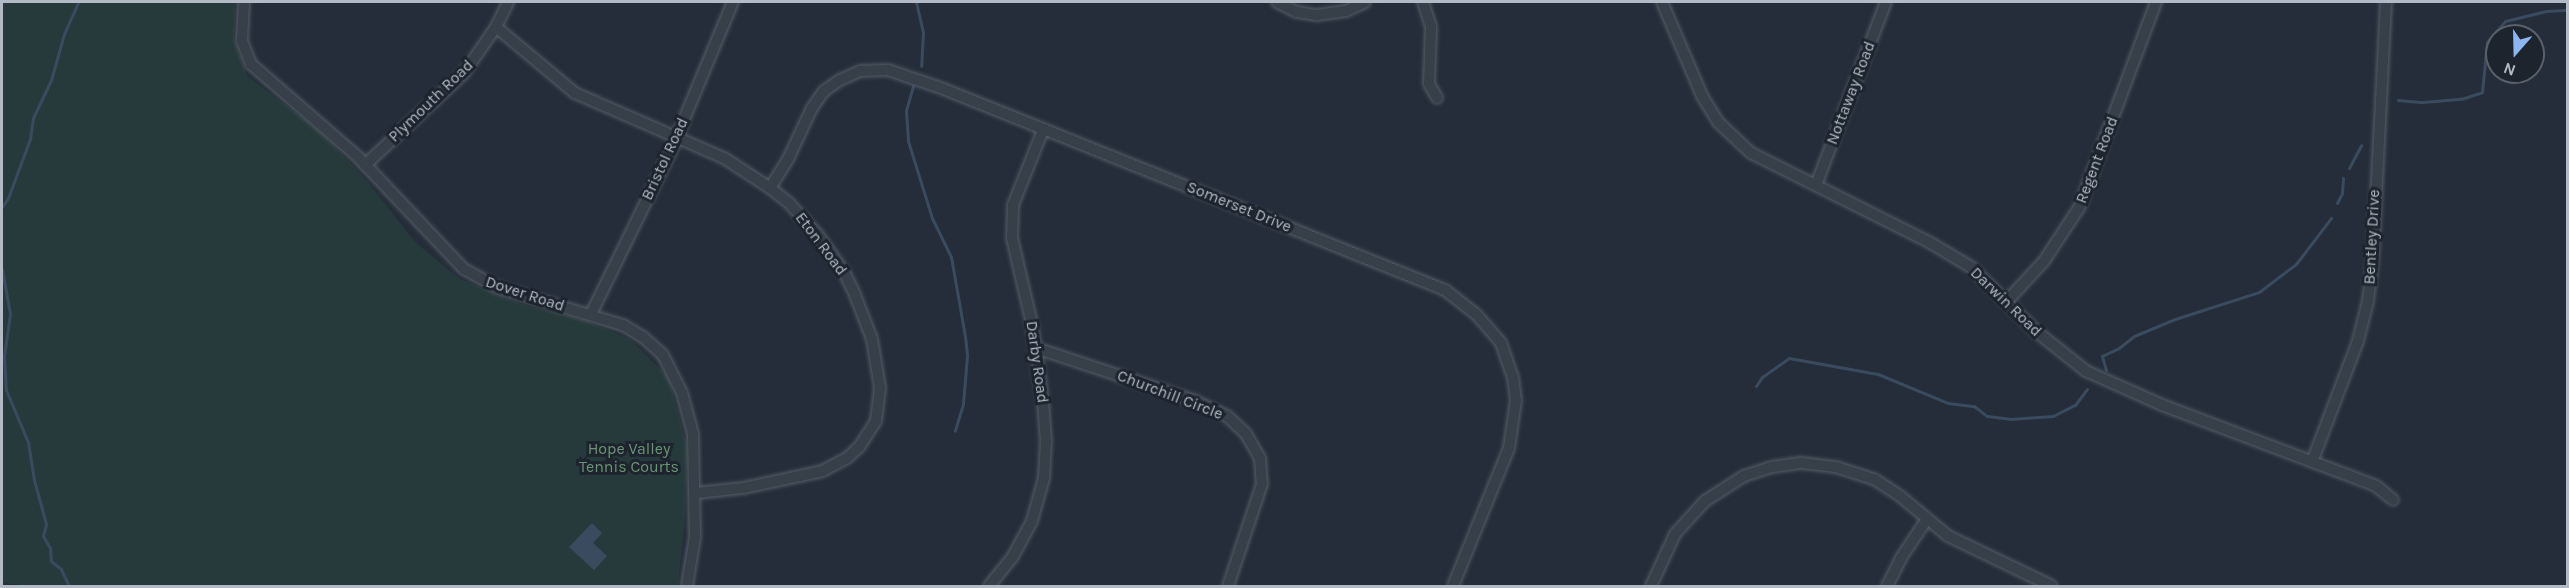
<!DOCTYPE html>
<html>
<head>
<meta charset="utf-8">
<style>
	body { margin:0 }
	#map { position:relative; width:2569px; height:588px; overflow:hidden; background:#242d39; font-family:Karla,sans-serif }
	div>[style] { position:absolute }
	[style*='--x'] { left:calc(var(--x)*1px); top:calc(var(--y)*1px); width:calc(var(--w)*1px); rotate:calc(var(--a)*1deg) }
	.green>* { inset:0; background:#273a3b }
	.water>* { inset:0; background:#3a4b60 }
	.stream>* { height:3px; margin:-1.5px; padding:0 1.5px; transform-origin:1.5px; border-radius:1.5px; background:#3a4b60 }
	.roads { filter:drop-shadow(0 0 2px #555d67) drop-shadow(0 0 2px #555d67) }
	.minor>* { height:10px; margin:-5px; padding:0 5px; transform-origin:5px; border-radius:5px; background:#373f49 }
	span { translate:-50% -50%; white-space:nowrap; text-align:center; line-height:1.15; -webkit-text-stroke:6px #1d242e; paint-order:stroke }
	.street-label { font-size:16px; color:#b2bac5 }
	.park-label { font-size:16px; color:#6b9474 }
	.frame { position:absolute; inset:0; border:3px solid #b2bac5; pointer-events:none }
	.north { position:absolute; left:2485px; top:24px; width:60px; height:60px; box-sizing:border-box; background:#1d242e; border:2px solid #59606a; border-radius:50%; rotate:200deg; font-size:16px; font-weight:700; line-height:24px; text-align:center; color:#b2bac5 }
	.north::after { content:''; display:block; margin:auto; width:21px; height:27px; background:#8db5ef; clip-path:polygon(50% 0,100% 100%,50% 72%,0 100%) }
</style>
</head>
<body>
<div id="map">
	<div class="green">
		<div style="clip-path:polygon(2px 2px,235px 2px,234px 38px,247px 76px,320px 131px,367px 181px,415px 242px,460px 279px,524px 305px,584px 320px,631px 340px,669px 378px,687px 447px,685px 517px,678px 586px,34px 586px,2px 583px)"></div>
	</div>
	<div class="water">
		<div style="clip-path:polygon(592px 523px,602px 533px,593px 543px,607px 556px,594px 570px,569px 547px)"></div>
	</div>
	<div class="stream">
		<div style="--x:916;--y:2;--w:31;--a:77"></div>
		<div style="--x:923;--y:32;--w:34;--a:93"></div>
		<div style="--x:913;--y:86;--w:26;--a:106"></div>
		<div style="--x:906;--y:111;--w:30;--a:86"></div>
		<div style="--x:908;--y:141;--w:81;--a:72.7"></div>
		<div style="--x:932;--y:218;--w:43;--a:64"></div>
		<div style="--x:951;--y:257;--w:80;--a:80"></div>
		<div style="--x:965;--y:336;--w:20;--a:84"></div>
		<div style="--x:967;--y:356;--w:48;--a:94.8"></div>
		<div style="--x:963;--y:404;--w:28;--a:107"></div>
		<div style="--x:2398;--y:100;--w:25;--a:5"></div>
		<div style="--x:2423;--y:102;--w:38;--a:-5"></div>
		<div style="--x:2461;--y:99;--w:22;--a:-18"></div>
		<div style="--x:2482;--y:92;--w:50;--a:-84.3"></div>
		<div style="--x:2487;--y:42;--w:28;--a:-49"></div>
		<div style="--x:2505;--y:21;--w:42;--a:-13.7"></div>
		<div style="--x:2546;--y:11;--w:22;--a:-3"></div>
		<div style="--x:2349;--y:168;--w:26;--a:-62"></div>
		<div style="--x:2337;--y:203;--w:11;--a:-63"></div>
		<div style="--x:2342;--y:193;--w:15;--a:-86"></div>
		<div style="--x:2;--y:207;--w:11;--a:-56"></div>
		<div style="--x:8;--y:198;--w:63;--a:-69.6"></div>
		<div style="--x:30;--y:139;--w:21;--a:-82"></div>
		<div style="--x:33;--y:118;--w:42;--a:-64.7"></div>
		<div style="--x:51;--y:80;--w:48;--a:-74.2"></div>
		<div style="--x:64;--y:34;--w:35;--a:-66"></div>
		<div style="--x:2;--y:269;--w:46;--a:79.9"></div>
		<div style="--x:10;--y:314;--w:42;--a:98.1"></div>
		<div style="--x:4;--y:356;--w:34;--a:87"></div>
		<div style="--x:6;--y:390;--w:56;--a:67.1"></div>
		<div style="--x:28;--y:442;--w:38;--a:81"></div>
		<div style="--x:34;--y:480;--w:46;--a:74.7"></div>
		<div style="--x:46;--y:524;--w:12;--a:104"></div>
		<div style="--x:43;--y:536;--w:14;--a:60"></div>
		<div style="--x:50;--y:548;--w:13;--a:86"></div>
		<div style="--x:51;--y:561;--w:13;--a:39"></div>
		<div style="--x:61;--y:569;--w:19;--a:65"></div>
		<div style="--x:2106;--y:370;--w:15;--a:-106"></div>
		<div style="--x:2102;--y:356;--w:19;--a:-25"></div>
		<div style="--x:2119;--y:348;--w:19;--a:-39"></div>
		<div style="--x:2134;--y:336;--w:44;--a:-22.5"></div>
		<div style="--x:2175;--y:319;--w:88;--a:-17.8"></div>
		<div style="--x:2259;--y:292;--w:46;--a:-37.1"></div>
		<div style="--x:2296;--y:264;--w:58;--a:-52.7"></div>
		<div style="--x:1756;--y:386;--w:11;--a:-56"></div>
		<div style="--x:1762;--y:377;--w:33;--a:-35"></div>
		<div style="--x:1789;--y:358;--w:90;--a:10.2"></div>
		<div style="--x:1878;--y:374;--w:76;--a:22.5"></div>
		<div style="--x:1948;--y:403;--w:26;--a:7"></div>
		<div style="--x:1974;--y:406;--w:16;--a:38"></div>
		<div style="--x:1987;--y:416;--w:23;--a:7"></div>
		<div style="--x:2010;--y:419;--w:43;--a:-4"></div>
		<div style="--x:2053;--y:416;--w:25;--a:-27"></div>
		<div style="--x:2075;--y:405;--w:20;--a:-53"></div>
	</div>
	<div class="roads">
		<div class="minor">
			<div style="--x:244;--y:2;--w:39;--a:93"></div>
			<div style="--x:242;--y:41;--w:25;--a:69"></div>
			<div style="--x:251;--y:64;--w:140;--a:41"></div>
			<div style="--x:357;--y:156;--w:156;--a:46.6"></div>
			<div style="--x:464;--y:269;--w:37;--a:29"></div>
			<div style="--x:496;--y:287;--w:133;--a:16.7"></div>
			<div style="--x:623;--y:325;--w:23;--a:31"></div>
			<div style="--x:643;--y:337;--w:27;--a:42"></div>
			<div style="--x:663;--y:355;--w:42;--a:63.4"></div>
			<div style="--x:682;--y:393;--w:42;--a:75"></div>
			<div style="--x:693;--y:434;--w:103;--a:88.9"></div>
			<div style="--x:695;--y:537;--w:50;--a:99.3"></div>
			<div style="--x:1277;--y:2;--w:22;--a:27"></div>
			<div style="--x:1297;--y:12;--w:20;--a:9"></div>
			<div style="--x:1317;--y:15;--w:29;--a:-8"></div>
			<div style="--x:1346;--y:11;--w:21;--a:-25"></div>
			<div style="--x:1423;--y:2;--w:26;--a:72"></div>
			<div style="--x:1431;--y:27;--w:57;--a:92"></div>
			<div style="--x:1429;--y:84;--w:16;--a:60"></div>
			<div style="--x:1662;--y:2;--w:102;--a:66.9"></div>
			<div style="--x:1702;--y:96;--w:31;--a:58"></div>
			<div style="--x:1718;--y:122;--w:45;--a:43.2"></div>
			<div style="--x:1751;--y:153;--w:199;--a:26.6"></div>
			<div style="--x:1929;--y:242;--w:49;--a:30.8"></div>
			<div style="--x:1971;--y:267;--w:93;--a:44.6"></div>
			<div style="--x:2037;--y:332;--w:63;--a:38.5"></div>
			<div style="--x:2086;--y:371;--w:83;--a:24.1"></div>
			<div style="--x:2162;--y:405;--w:229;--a:20.7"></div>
			<div style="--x:2376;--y:486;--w:22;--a:39"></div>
			<div style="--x:496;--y:27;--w:103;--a:39.9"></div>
			<div style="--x:575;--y:93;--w:163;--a:23.6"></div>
			<div style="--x:724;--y:158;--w:55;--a:33.1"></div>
			<div style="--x:770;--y:188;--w:24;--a:38"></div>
			<div style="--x:789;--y:203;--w:43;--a:47.8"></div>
			<div style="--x:818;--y:235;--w:45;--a:54.9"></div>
			<div style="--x:844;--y:272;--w:25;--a:64"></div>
			<div style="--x:855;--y:295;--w:47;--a:68.9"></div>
			<div style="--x:872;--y:339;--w:50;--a:80.7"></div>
			<div style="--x:880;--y:388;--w:33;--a:97"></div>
			<div style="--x:876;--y:421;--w:31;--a:123"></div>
			<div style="--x:859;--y:447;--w:16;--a:137"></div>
			<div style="--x:847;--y:458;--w:27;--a:152"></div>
			<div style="--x:823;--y:471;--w:82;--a:168"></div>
			<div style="--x:743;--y:488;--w:47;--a:173.9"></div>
			<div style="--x:365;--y:165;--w:135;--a:-42.9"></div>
			<div style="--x:464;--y:73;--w:56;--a:-55.2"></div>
			<div style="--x:496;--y:27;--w:28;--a:-64"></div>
			<div style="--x:1816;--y:185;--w:196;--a:-69.1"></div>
			<div style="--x:770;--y:188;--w:36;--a:-58"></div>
			<div style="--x:789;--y:157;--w:54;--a:-64.9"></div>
			<div style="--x:812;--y:108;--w:21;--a:-55"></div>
			<div style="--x:824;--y:91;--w:19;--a:-35"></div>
			<div style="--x:840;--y:80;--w:22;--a:-24"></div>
			<div style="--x:860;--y:71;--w:28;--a:-2"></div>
			<div style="--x:888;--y:70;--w:56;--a:18.8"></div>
			<div style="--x:941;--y:88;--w:543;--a:21.84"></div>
			<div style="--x:1445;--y:290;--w:39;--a:38"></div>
			<div style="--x:1476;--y:314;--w:38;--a:49"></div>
			<div style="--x:1501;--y:343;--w:36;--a:71"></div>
			<div style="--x:1513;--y:377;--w:23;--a:83"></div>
			<div style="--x:1516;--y:400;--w:49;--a:98.3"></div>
			<div style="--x:1509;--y:448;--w:149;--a:112.1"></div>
			<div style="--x:2007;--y:301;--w:54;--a:-47.2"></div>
			<div style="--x:2044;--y:261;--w:64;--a:-56.6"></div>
			<div style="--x:2079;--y:208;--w:220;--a:-69.5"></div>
			<div style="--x:591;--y:314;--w:179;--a:-63.9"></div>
			<div style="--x:670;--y:153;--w:164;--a:-67.4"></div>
			<div style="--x:1036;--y:348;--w:168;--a:18.4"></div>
			<div style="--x:1195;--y:401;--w:35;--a:25"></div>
			<div style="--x:1227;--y:416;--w:26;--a:43"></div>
			<div style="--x:1246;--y:434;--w:28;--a:60"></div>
			<div style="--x:1260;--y:458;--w:26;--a:86"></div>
			<div style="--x:1262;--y:484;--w:108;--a:108.4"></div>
			<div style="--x:2312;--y:462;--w:129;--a:-69.2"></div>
			<div style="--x:2358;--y:341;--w:41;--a:-76"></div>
			<div style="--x:2368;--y:301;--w:42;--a:-83.2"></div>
			<div style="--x:2373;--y:259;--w:257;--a:-87.1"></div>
			<div style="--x:989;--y:586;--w:36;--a:-51"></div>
			<div style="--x:1012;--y:558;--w:42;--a:-61.6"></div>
			<div style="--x:1032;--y:521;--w:45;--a:-74.4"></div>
			<div style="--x:1044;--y:478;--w:36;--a:-87"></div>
			<div style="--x:1046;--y:442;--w:41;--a:-94.2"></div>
			<div style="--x:1043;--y:401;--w:78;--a:-98.1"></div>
			<div style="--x:1032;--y:324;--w:88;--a:-103.1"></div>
			<div style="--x:1012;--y:238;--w:33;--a:-88"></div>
			<div style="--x:1013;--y:205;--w:81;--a:-68.2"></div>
			<div style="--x:1651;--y:586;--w:57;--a:-65.2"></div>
			<div style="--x:1675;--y:534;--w:45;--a:-47.7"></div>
			<div style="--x:1705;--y:501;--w:46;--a:-32.7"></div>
			<div style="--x:1744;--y:476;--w:29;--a:-18"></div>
			<div style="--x:1772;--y:467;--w:30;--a:-8"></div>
			<div style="--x:1802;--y:463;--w:34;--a:7"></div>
			<div style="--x:1836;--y:467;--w:40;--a:18"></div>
			<div style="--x:1874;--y:479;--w:31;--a:33"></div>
			<div style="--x:1900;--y:496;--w:62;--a:39.8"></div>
			<div style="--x:1948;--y:536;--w:115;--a:25.7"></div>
			<div style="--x:1887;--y:586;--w:31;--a:-63"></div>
			<div style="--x:1901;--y:558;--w:47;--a:-56.3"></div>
		</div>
	</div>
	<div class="street-label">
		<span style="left:1851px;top:93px;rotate:-69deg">Nottaway Road</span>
		<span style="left:431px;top:101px;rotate:-44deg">Plymouth Road</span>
		<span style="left:665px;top:159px;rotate:-65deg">Bristol Road</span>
		<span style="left:2097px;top:160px;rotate:-69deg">Regent Road</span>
		<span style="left:1239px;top:207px;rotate:22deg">Somerset Drive</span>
		<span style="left:2372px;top:237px;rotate:-87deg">Bentley Drive</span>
		<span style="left:821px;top:244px;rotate:53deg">Eton Road</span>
		<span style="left:525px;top:294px;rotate:18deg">Dover Road</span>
		<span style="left:2006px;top:302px;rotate:44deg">Darwin Road</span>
		<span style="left:1037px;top:362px;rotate:82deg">Darby Road</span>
		<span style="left:1170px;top:395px;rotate:21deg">Churchill Circle</span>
	</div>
	<div class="park-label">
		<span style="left:629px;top:458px">Hope Valley<br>Tennis Courts</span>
	</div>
	<div class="frame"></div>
	<div class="north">N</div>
</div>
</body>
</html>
